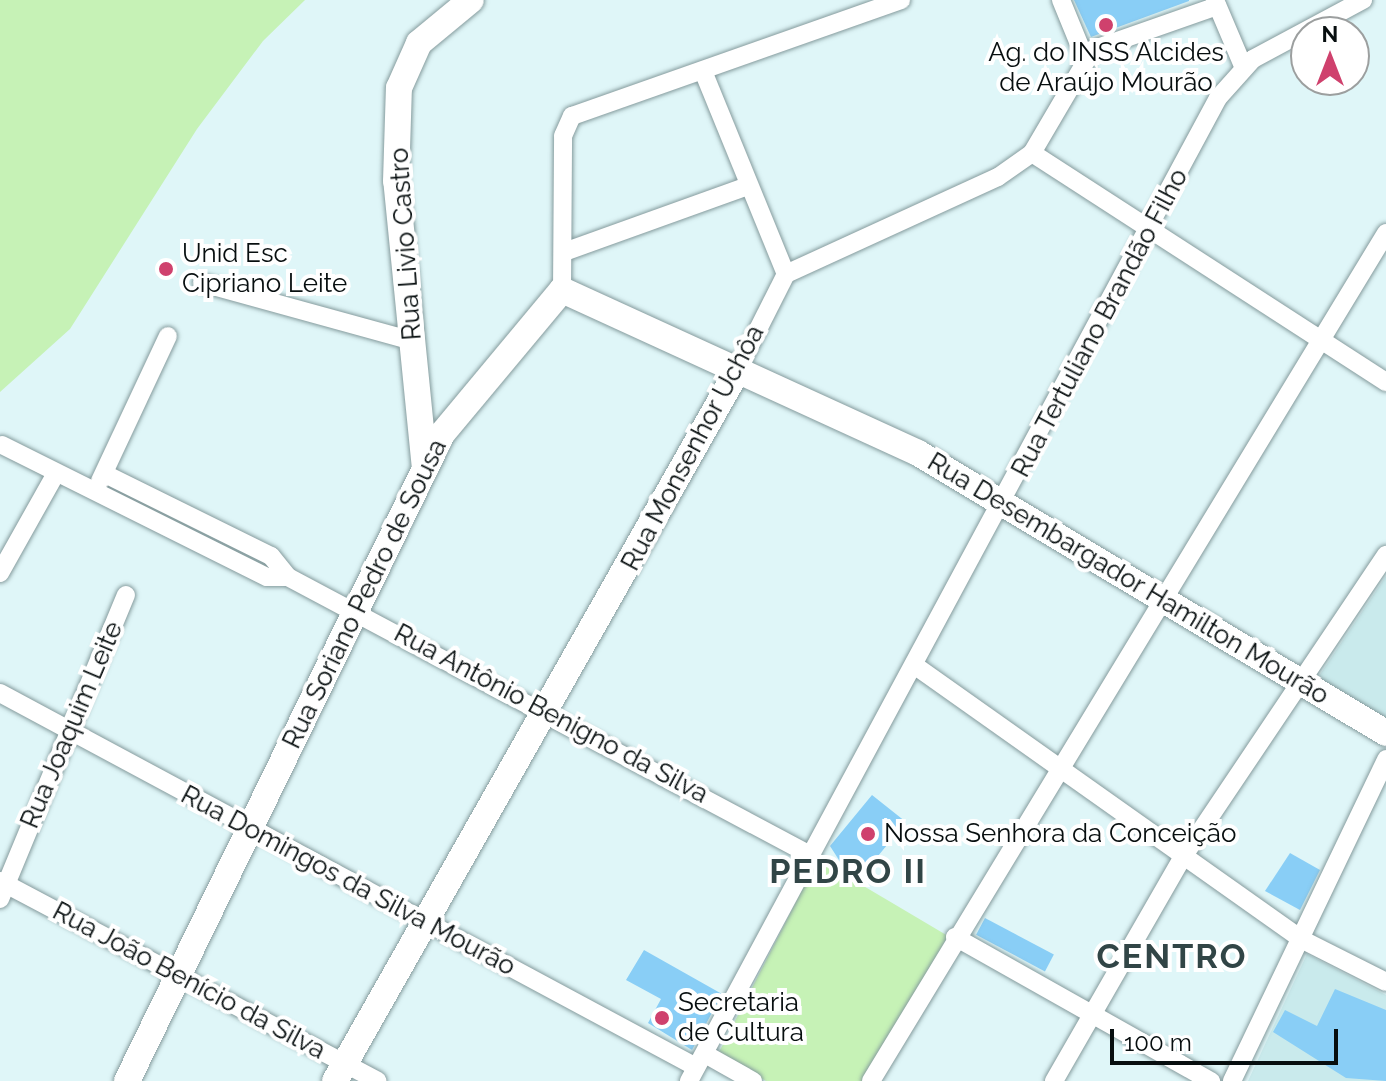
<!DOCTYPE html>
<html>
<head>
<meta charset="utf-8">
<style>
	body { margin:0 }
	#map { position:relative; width:1386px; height:1081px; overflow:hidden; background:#dff6f8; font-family:Raleway,sans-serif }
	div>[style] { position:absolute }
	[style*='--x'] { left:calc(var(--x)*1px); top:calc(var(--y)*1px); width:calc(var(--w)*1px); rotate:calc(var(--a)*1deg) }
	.built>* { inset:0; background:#c9eaec }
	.green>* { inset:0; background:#c6f2b6 }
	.building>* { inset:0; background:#89cef6; transform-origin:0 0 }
	.roads { filter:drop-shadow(0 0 2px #859b9d) drop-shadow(0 0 2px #859b9d) }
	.street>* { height:18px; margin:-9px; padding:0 9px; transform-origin:9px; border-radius:9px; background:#fff }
	.secondary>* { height:26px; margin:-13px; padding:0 13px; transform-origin:13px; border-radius:13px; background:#fff }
	.dots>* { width:22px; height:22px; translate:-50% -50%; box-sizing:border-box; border:4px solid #fff; border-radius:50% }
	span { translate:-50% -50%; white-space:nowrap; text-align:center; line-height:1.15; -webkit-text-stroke:8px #fff; paint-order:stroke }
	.poi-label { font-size:26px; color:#070e0f }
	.left { translate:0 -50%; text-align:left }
	.street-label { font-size:26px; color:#070e0f }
	.district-label { font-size:34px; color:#314546; font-weight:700; letter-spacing:2px }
	.north { position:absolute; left:1290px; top:16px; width:80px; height:80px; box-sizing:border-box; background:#fff; border:2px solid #9c9f9f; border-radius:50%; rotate:0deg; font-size:22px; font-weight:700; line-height:32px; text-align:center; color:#070e0f }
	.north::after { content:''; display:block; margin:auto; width:28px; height:36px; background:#cf416d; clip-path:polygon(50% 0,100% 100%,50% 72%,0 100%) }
	.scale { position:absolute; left:1110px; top:1029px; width:228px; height:36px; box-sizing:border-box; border:4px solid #070e0f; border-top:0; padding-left:10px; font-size:24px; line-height:28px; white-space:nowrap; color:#070e0f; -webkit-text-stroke:6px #fff; paint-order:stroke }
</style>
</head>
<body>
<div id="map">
	<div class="built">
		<div style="clip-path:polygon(1386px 576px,1386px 724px,1315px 682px)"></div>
		<div style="clip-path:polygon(1307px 954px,1386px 995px,1386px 1081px,1248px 1081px)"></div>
	</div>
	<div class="green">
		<div style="clip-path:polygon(0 0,305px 0,263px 41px,197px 129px,70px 329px,0 392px)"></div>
		<div style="clip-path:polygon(818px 859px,948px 936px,864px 1081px,766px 1081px,718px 1054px)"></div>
	</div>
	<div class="building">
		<div style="clip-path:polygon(1074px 0,1189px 0,1189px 1px,1091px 37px)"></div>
		<div style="clip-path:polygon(872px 795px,906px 822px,864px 873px,852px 863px,846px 871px,830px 846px)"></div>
		<div style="clip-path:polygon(1290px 853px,1320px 870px,1300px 910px,1265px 891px)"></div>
		<div style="left:985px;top:918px;width:78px;height:19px;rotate:28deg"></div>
		<div style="clip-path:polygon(644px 950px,722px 994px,692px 1050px,648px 1023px,661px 999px,626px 980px)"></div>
		<div style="clip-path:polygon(1335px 989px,1386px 1010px,1386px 1081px,1346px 1078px,1273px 1032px,1285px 1010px,1317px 1026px)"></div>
	</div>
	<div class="roads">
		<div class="street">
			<div style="--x:1215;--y:0;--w:72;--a:67"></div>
			<div style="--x:1086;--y:52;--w:139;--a:-19.3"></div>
			<div style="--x:703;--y:71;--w:219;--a:67.8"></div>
			<div style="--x:1032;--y:153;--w:422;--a:32.9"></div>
			<div style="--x:567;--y:251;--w:192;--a:-19.8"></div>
			<div style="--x:202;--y:283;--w:219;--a:15.4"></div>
			<div style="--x:562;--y:290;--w:154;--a:-89.6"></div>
			<div style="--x:563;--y:136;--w:22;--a:-66"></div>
			<div style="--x:572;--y:116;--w:349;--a:-19.4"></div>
			<div style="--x:736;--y:373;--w:111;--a:-63.2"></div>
			<div style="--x:786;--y:274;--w:233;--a:-24.6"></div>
			<div style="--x:998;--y:177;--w:42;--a:-35.2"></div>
			<div style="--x:1032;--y:153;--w:107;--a:-59.6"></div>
			<div style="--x:1086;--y:61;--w:66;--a:-112.3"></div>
			<div style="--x:2;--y:445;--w:296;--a:26.5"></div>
			<div style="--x:267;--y:577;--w:21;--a:0"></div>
			<div style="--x:107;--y:475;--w:183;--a:26.3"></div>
			<div style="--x:271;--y:556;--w:27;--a:51"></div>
			<div style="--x:288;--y:577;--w:594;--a:28.03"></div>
			<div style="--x:100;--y:481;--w:160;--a:-64.9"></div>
			<div style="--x:0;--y:573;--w:112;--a:-60.7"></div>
			<div style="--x:917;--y:667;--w:471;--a:35.3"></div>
			<div style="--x:1301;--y:939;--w:95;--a:26.8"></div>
			<div style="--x:0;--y:693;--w:790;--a:28.25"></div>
			<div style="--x:0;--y:881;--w:427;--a:27.9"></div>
			<div style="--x:0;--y:899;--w:329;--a:-67.5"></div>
			<div style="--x:955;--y:937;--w:294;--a:29.4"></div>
			<div style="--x:705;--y:1054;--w:55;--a:29.4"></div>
			<div style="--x:689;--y:1081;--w:1116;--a:-61.71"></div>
			<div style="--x:1218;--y:98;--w:52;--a:-48.1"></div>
			<div style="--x:1253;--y:59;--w:125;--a:-28.2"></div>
			<div style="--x:871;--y:1081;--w:992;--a:-58.73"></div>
			<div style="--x:1054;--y:1081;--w:258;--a:-60.1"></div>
			<div style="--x:1183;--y:857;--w:364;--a:-56.1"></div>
			<div style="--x:1232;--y:1081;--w:357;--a:-64.4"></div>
		</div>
		<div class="secondary">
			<div style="--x:425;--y:469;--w:289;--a:-95.7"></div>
			<div style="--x:396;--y:181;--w:93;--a:-88.2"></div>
			<div style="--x:399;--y:88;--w:49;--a:-66"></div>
			<div style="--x:419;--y:43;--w:67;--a:-39.6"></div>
			<div style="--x:127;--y:1081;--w:720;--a:-64.04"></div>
			<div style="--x:442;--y:434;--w:187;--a:-50.2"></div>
			<div style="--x:562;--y:290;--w:392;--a:24.6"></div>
			<div style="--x:918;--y:453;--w:545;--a:30.89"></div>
			<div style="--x:335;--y:1081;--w:814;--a:-60.47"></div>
		</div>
	</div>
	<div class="dots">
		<div style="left:1106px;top:25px;background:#cf416d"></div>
		<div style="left:166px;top:269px;background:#cf416d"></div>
		<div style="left:868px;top:834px;background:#cf416d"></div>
		<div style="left:662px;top:1018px;background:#cf416d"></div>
	</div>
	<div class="poi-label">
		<span style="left:1106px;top:68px">Ag. do INSS Alcides<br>de Araújo Mourão</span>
		<span class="left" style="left:182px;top:269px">Unid Esc<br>Cipriano Leite</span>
		<span class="left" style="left:884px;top:834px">Nossa Senhora da Conceição</span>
		<span class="left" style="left:678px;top:1018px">Secretaria<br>de Cultura</span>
	</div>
	<div class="street-label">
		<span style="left:406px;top:244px;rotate:-94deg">Rua Livio Castro</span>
		<span style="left:1100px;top:323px;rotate:-62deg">Rua Tertuliano Brandão Filho</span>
		<span style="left:693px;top:448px;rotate:-62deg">Rua Monsenhor Uchôa</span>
		<span style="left:1128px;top:579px;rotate:31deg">Rua Desembargador Hamilton Mourão</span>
		<span style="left:365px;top:594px;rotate:-64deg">Rua Soriano Pedro de Sousa</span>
		<span style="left:551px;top:714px;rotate:28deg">Rua Antônio Benigno da Silva</span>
		<span style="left:72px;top:725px;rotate:-67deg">Rua Joaquim Leite</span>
		<span style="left:348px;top:881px;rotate:28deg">Rua Domingos da Silva Mourão</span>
		<span style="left:189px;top:981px;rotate:28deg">Rua João Benício da Silva</span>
	</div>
	<div class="district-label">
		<span style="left:848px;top:872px">PEDRO II</span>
		<span style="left:1172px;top:957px">CENTRO</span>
	</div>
	<div class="north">N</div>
	<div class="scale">100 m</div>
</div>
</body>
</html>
